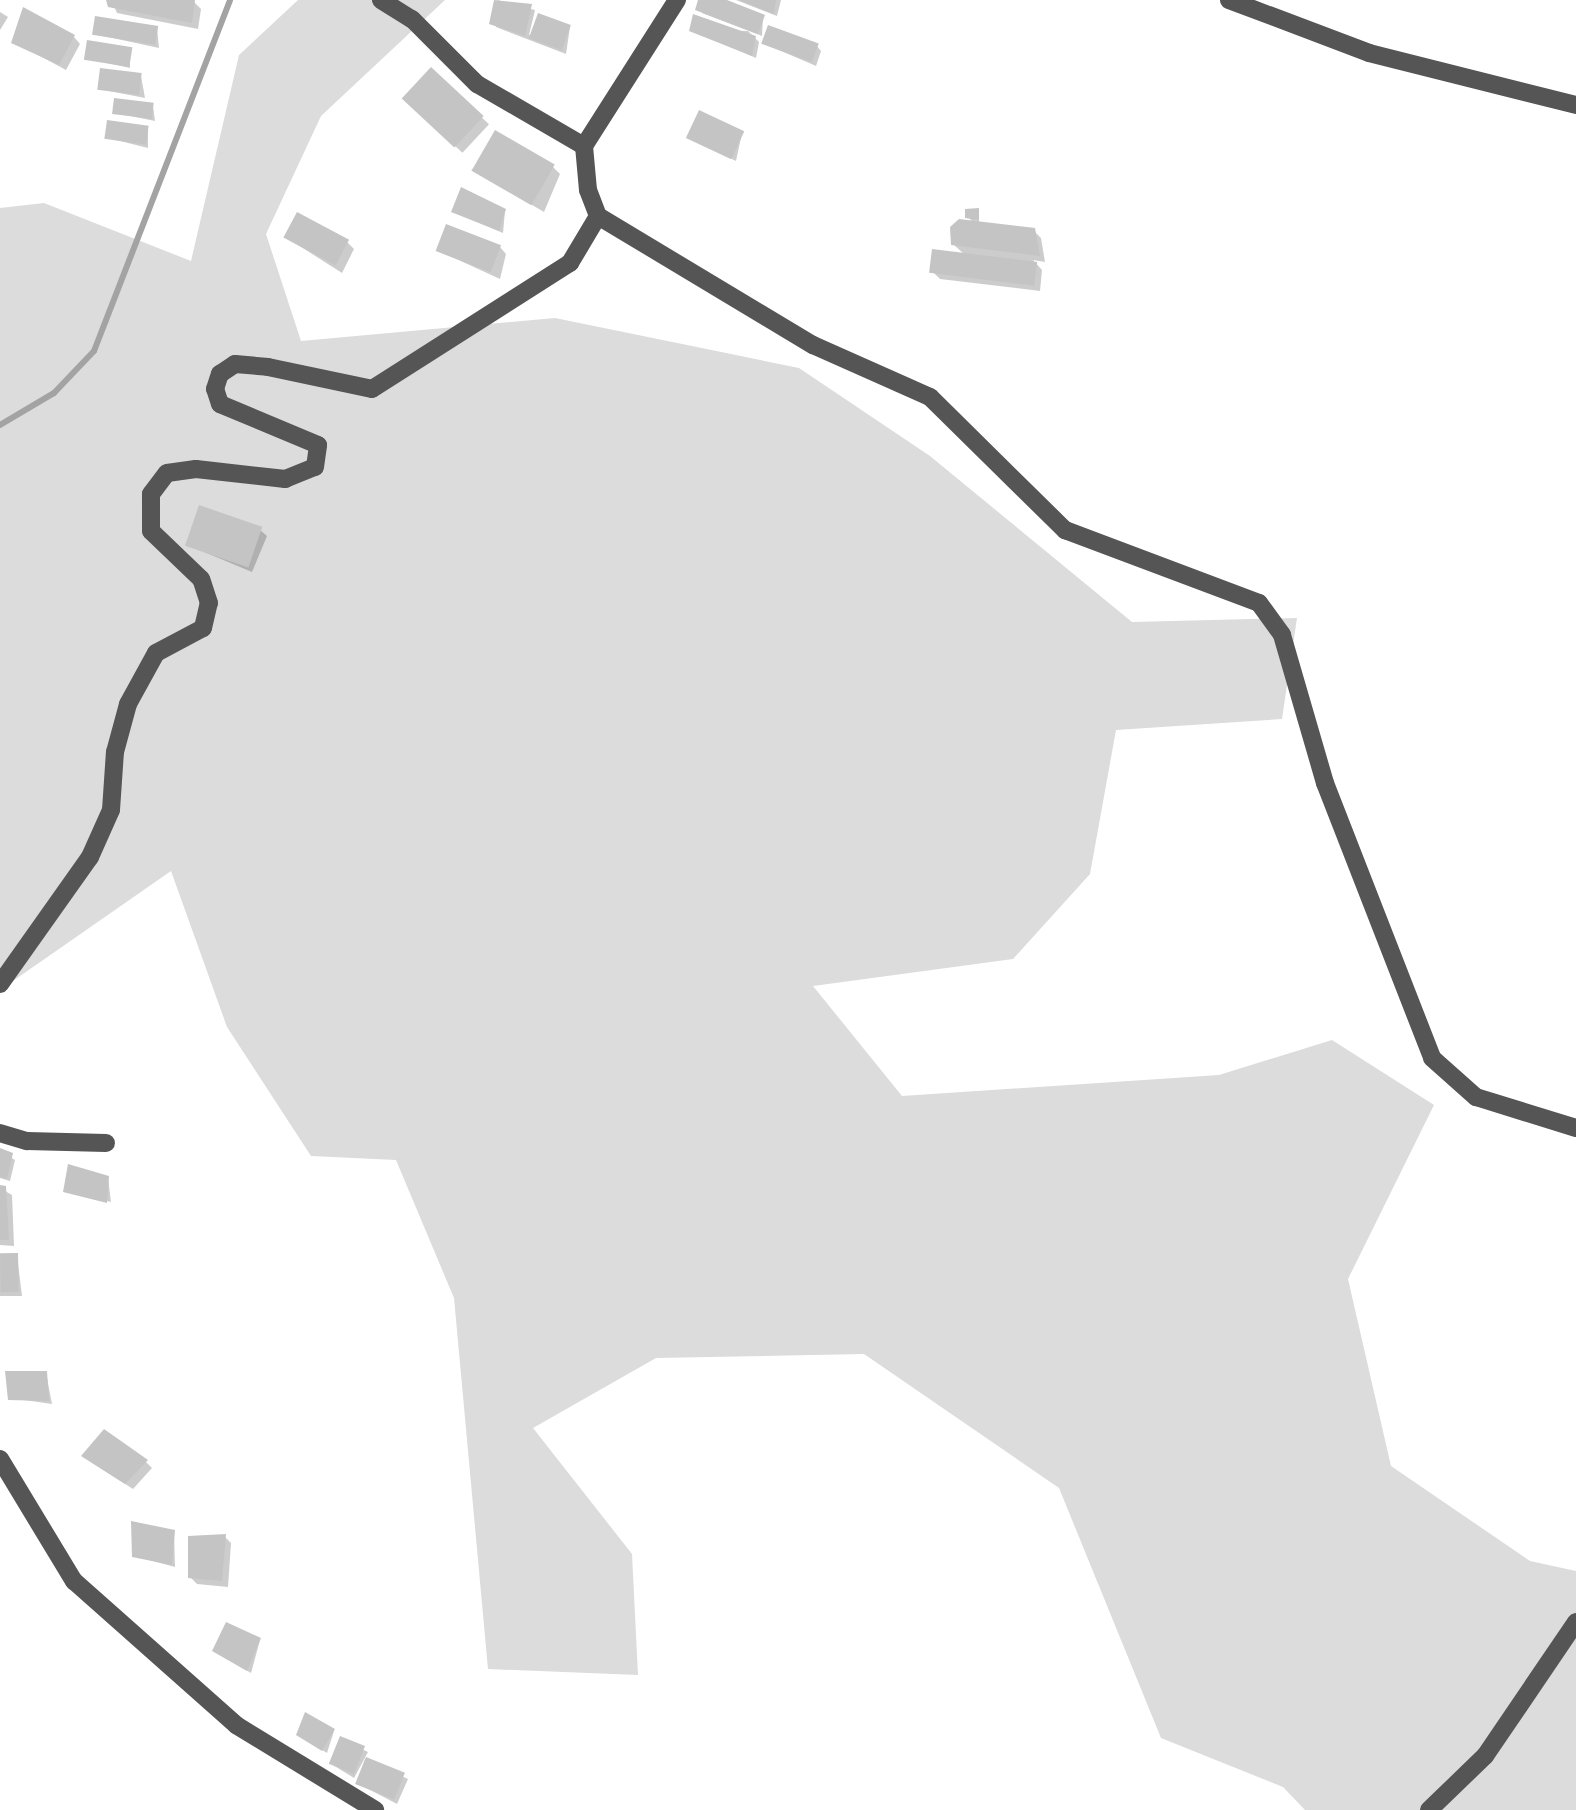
<!DOCTYPE html>
<html>
<head>
<meta charset="utf-8">
<style>
	body { margin:0 }
	#map { position:relative; width:1576px; height:1810px; overflow:hidden; background:#fff; font-family:"PT Sans",sans-serif }
	div>[style] { position:absolute }
	[style*='--x'] { left:calc(var(--x)*1px); top:calc(var(--y)*1px); width:calc(var(--w)*1px); rotate:calc(var(--a)*1deg) }
	.green>* { inset:0; background:#dcdcdc }
	.shadow>* { inset:0; background:#0003; transform-origin:0 0 }
	.stream>* { height:6px; margin:-3px; padding:0 3px; transform-origin:3px; border-radius:3px; background:#a3a3a3 }
	.building>* { inset:0; background:#c4c4c4; transform-origin:0 0 }
	.street>* { height:18px; margin:-9px; padding:0 9px; transform-origin:9px; border-radius:9px; background:#555 }
	span { translate:-50% -50%; white-space:nowrap; text-align:center; line-height:1.15; -webkit-text-stroke:8px #fff; paint-order:stroke }
</style>
</head>
<body>
<div id="map">
	<div class="green">
		<div style="clip-path:polygon(298px 0,445px 0,321px 116px,266px 234px,301px 341px,555px 318px,799px 368px,930px 456px,1132px 622px,1297px 618px,1282px 719px,1116px 730px,1090px 874px,1013px 959px,813px 986px,902px 1096px,1219px 1075px,1332px 1040px,1434px 1105px,1348px 1279px,1391px 1466px,1530px 1561px,1576px 1571px,1576px 1810px,1305px 1810px,1283px 1787px,1161px 1738px,1059px 1488px,864px 1354px,656px 1358px,533px 1428px,632px 1554px,638px 1675px,488px 1669px,454px 1298px,396px 1160px,311px 1156px,227px 1027px,171px 871px,0 990px,0 208px,44px 203px,191px 261px,239px 55px)"></div>
	</div>
	<div class="shadow">
		<div style="clip-path:polygon(111px 0,194px 2px,201px 9px,198px 29px,117px 13px)"></div>
		<div style="clip-path:polygon(497px 0,535px 10px,529px 35px,570px 27px,566px 54px,496px 27px)"></div>
		<div style="clip-path:polygon(701px 0,720px 0,763px 17px,762px 36px,702px 13px)"></div>
		<div style="clip-path:polygon(736px 0,781px 0,777px 16px)"></div>
		<div style="clip-path:polygon(0 12px,8px 17px,0 30px)"></div>
		<div style="clip-path:polygon(157px 28px,159px 48px,94px 34px)"></div>
		<div style="clip-path:polygon(691px 30px,748px 31px,759px 42px,756px 58px)"></div>
		<div style="clip-path:polygon(74px 37px,80px 44px,66px 70px,14px 42px)"></div>
		<div style="clip-path:polygon(765px 44px,817px 46px,821px 51px,816px 66px)"></div>
		<div style="clip-path:polygon(130px 49px,130px 68px,85px 58px)"></div>
		<div style="left:432px;top:71px;width:78px;height:39px;rotate:43deg"></div>
		<div style="clip-path:polygon(141px 76px,145px 98px,99px 89px)"></div>
		<div style="clip-path:polygon(153px 106px,155px 121px,115px 113px)"></div>
		<div style="clip-path:polygon(148px 129px,148px 148px,108px 138px)"></div>
		<div style="clip-path:polygon(742px 133px,736px 161px,691px 139px)"></div>
		<div style="clip-path:polygon(553px 167px,560px 174px,544px 212px,471px 169px)"></div>
		<div style="clip-path:polygon(505px 211px,503px 233px,454px 212px)"></div>
		<div style="clip-path:polygon(979px 212px,979px 224px,1034px 231px,1041px 238px,1045px 262px,1033px 260px,1042px 270px,1040px 291px,940px 279px,933px 272px,965px 255px,953px 244px,975px 224px,968px 217px)"></div>
		<div style="clip-path:polygon(284px 236px,347px 242px,354px 249px,342px 273px)"></div>
		<div style="clip-path:polygon(500px 247px,506px 254px,500px 279px,439px 251px)"></div>
		<div style="clip-path:polygon(260px 530px,267px 536px,252px 572px,185px 544px)"></div>
		<div style="clip-path:polygon(0 1151px,15px 1160px,10px 1181px,0 1178px)"></div>
		<div style="clip-path:polygon(108px 1178px,111px 1202px,67px 1191px)"></div>
		<div style="clip-path:polygon(0 1188px,12px 1195px,14px 1246px,0 1245px)"></div>
		<div style="clip-path:polygon(17px 1255px,22px 1296px,0 1296px,0 1257px)"></div>
		<div style="clip-path:polygon(46px 1373px,52px 1404px,10px 1398px)"></div>
		<div style="clip-path:polygon(91px 1462px,146px 1462px,152px 1468px,133px 1489px)"></div>
		<div style="clip-path:polygon(174px 1532px,175px 1567px,134px 1556px)"></div>
		<div style="clip-path:polygon(225px 1537px,231px 1543px,228px 1587px,197px 1584px,190px 1577px)"></div>
		<div style="clip-path:polygon(260px 1640px,251px 1673px,219px 1654px)"></div>
		<div style="clip-path:polygon(334px 1731px,327px 1753px,304px 1739px)"></div>
		<div style="clip-path:polygon(342px 1739px,368px 1752px,354px 1778px,333px 1765px)"></div>
		<div style="clip-path:polygon(365px 1759px,408px 1779px,397px 1804px,357px 1783px)"></div>
	</div>
	<div class="stream">
		<div style="--x:0;--y:425;--w:63;--a:-30.7"></div>
		<div style="--x:54;--y:393;--w:58;--a:-46.4"></div>
		<div style="--x:94;--y:351;--w:376;--a:-68.8"></div>
	</div>
	<div class="building">
		<div style="clip-path:polygon(106px 0,195px 0,192px 23px,108px 7px)"></div>
		<div style="clip-path:polygon(494px 0,532px 4px,525px 36px,489px 24px)"></div>
		<div style="clip-path:polygon(698px 0,727px 0,765px 15px,758px 34px,695px 10px)"></div>
		<div style="clip-path:polygon(739px 0,776px 0,774px 14px)"></div>
		<div style="clip-path:polygon(23px 7px,75px 35px,59px 65px,11px 43px)"></div>
		<div style="left:538px;top:13px;width:35px;height:27px;rotate:20deg"></div>
		<div style="clip-path:polygon(693px 14px,756px 36px,752px 56px,689px 31px)"></div>
		<div style="left:95px;top:16px;width:64px;height:19px;rotate:9deg"></div>
		<div style="left:768px;top:25px;width:54px;height:20px;rotate:20deg"></div>
		<div style="left:87px;top:40px;width:46px;height:20px;rotate:9deg"></div>
		<div style="left:431px;top:67px;width:72px;height:43px;rotate:43deg"></div>
		<div style="left:100px;top:68px;width:42px;height:22px;rotate:7deg"></div>
		<div style="left:114px;top:98px;width:40px;height:16px;rotate:7deg"></div>
		<div style="left:699px;top:110px;width:50px;height:31px;rotate:25deg"></div>
		<div style="left:107px;top:120px;width:42px;height:19px;rotate:8deg"></div>
		<div style="left:495px;top:130px;width:69px;height:47px;rotate:30deg"></div>
		<div style="clip-path:polygon(461px 187px,506px 209px,499px 231px,451px 212px)"></div>
		<div style="clip-path:polygon(979px 208px,979px 220px,965px 218px,965px 209px)"></div>
		<div style="left:297px;top:212px;width:59px;height:29px;rotate:28deg"></div>
		<div style="clip-path:polygon(959px 219px,1035px 228px,1040px 256px,951px 245px,950px 227px)"></div>
		<div style="left:446px;top:224px;width:59px;height:29px;rotate:21deg"></div>
		<div style="left:932px;top:249px;width:106px;height:24px;rotate:7deg"></div>
		<div style="left:199px;top:505px;width:67px;height:43px;rotate:19deg"></div>
		<div style="clip-path:polygon(0 1148px,13px 1153px,7px 1179px,0 1177px)"></div>
		<div style="clip-path:polygon(68px 1164px,109px 1176px,107px 1203px,63px 1192px)"></div>
		<div style="clip-path:polygon(0 1185px,6px 1186px,9px 1240px,0 1240px)"></div>
		<div style="left:18px;top:1253px;width:39px;height:18px;rotate:89deg"></div>
		<div style="clip-path:polygon(5px 1371px,47px 1371px,49px 1401px,8px 1400px)"></div>
		<div style="clip-path:polygon(104px 1429px,148px 1460px,125px 1484px,81px 1456px)"></div>
		<div style="clip-path:polygon(131px 1521px,175px 1530px,172px 1565px,132px 1557px)"></div>
		<div style="clip-path:polygon(226px 1534px,222px 1581px,188px 1578px,188px 1536px)"></div>
		<div style="clip-path:polygon(226px 1622px,261px 1638px,247px 1671px,212px 1651px)"></div>
		<div style="clip-path:polygon(305px 1712px,335px 1729px,322px 1751px,296px 1735px)"></div>
		<div style="left:340px;top:1736px;width:27px;height:30px;rotate:22deg"></div>
		<div style="left:366px;top:1757px;width:42px;height:29px;rotate:22deg"></div>
	</div>
	<div class="street">
		<div style="--x:381;--y:0;--w:36;--a:32"></div>
		<div style="--x:412;--y:19;--w:92;--a:45"></div>
		<div style="--x:477;--y:84;--w:124;--a:30.1"></div>
		<div style="--x:677;--y:0;--w:173;--a:122.5"></div>
		<div style="--x:584;--y:146;--w:44;--a:84.8"></div>
		<div style="--x:588;--y:190;--w:28;--a:69"></div>
		<div style="--x:598;--y:216;--w:251;--a:31"></div>
		<div style="--x:813;--y:345;--w:128;--a:24"></div>
		<div style="--x:930;--y:397;--w:190;--a:44.6"></div>
		<div style="--x:1065;--y:530;--w:207;--a:20.6"></div>
		<div style="--x:1259;--y:603;--w:39;--a:54"></div>
		<div style="--x:1282;--y:635;--w:154;--a:73.8"></div>
		<div style="--x:1325;--y:783;--w:295;--a:68.7"></div>
		<div style="--x:1432;--y:1058;--w:59;--a:41.6"></div>
		<div style="--x:1476;--y:1097;--w:105;--a:17.2"></div>
		<div style="--x:1229;--y:0;--w:150;--a:20.7"></div>
		<div style="--x:1369;--y:53;--w:213;--a:14.1"></div>
		<div style="--x:0;--y:984;--w:156;--a:-54.7"></div>
		<div style="--x:90;--y:857;--w:51;--a:-65.9"></div>
		<div style="--x:111;--y:810;--w:58;--a:-86.1"></div>
		<div style="--x:115;--y:752;--w:50;--a:-74.8"></div>
		<div style="--x:128;--y:704;--w:58;--a:-61.2"></div>
		<div style="--x:156;--y:653;--w:53;--a:-28"></div>
		<div style="--x:203;--y:628;--w:26;--a:-77"></div>
		<div style="--x:209;--y:603;--w:25;--a:-108"></div>
		<div style="--x:201;--y:579;--w:69;--a:-136.2"></div>
		<div style="--x:151;--y:531;--w:37;--a:-90"></div>
		<div style="--x:151;--y:494;--w:26;--a:-53"></div>
		<div style="--x:167;--y:473;--w:29;--a:-8"></div>
		<div style="--x:196;--y:469;--w:90;--a:6.4"></div>
		<div style="--x:285;--y:479;--w:32;--a:-22"></div>
		<div style="--x:315;--y:467;--w:22;--a:-82"></div>
		<div style="--x:318;--y:445;--w:106;--a:-157.3"></div>
		<div style="--x:220;--y:404;--w:16;--a:-108"></div>
		<div style="--x:215;--y:389;--w:16;--a:-72"></div>
		<div style="--x:220;--y:374;--w:18;--a:-34"></div>
		<div style="--x:235;--y:364;--w:33;--a:5"></div>
		<div style="--x:268;--y:367;--w:106;--a:11.9"></div>
		<div style="--x:372;--y:389;--w:235;--a:-32.5"></div>
		<div style="--x:570;--y:263;--w:55;--a:-59.2"></div>
		<div style="--x:0;--y:1133;--w:28;--a:17"></div>
		<div style="--x:27;--y:1141;--w:79;--a:1.5"></div>
		<div style="--x:0;--y:1459;--w:143;--a:58.8"></div>
		<div style="--x:74;--y:1581;--w:217;--a:41.6"></div>
		<div style="--x:236;--y:1725;--w:163;--a:31.4"></div>
		<div style="--x:1429;--y:1810;--w:78;--a:-44"></div>
		<div style="--x:1485;--y:1756;--w:162;--a:-55.8"></div>
	</div>
</div>
</body>
</html>
